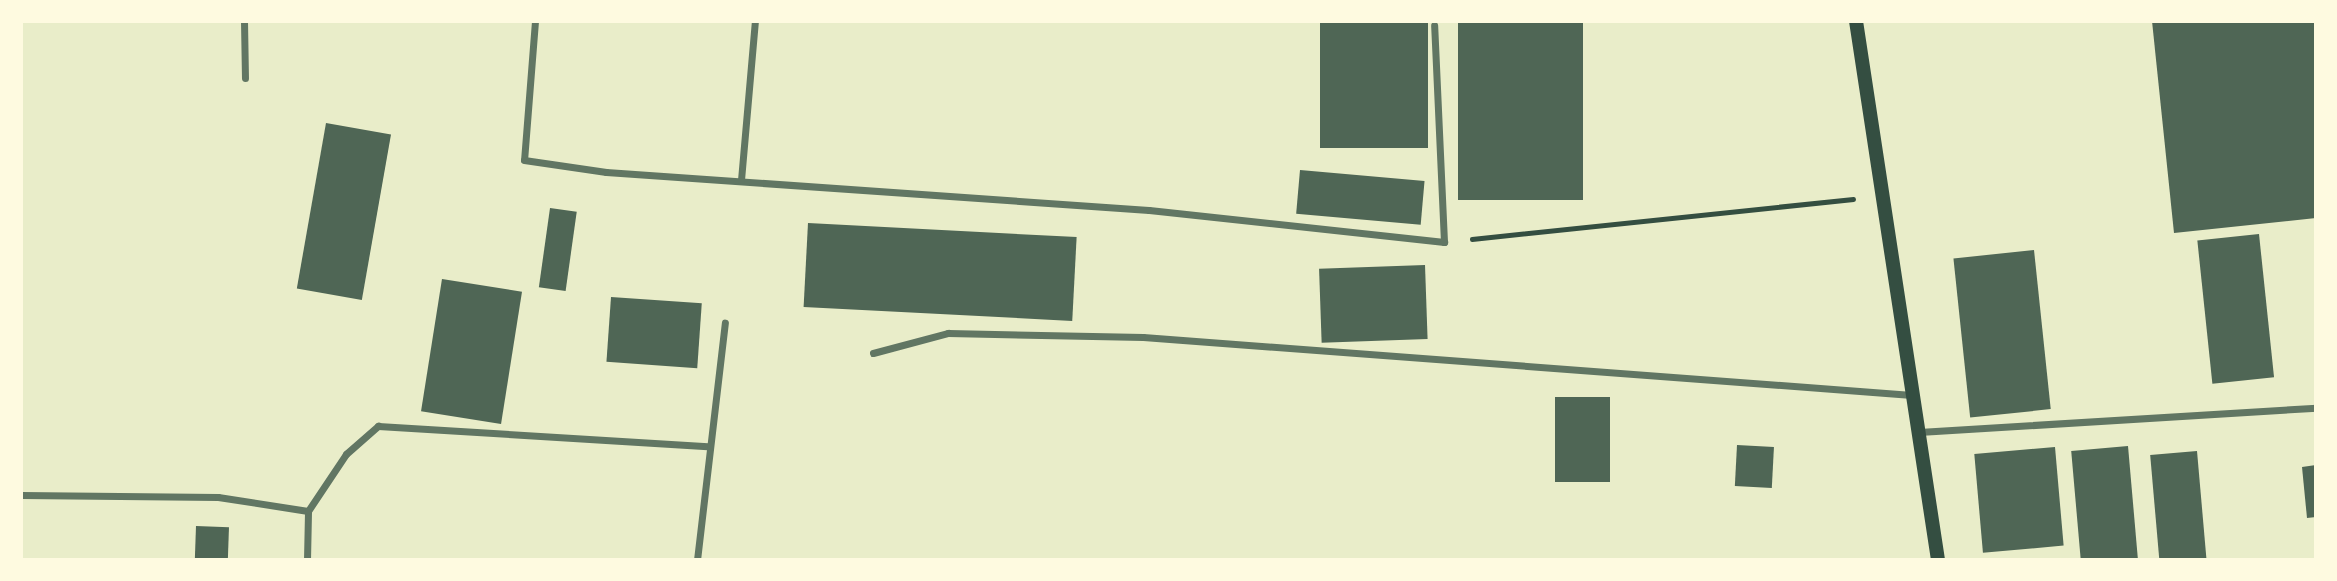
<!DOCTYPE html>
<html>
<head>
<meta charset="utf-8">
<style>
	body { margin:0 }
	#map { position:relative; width:2337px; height:581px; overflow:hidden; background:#e9edc9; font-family:Roboto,sans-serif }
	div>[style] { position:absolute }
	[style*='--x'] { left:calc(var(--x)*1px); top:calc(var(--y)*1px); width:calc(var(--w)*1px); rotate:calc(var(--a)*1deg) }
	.building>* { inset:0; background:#4f6655; transform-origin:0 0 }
	.path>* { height:4.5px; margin:-2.25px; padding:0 2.25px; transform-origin:2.25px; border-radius:2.25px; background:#344e41 }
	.minor>* { height:7px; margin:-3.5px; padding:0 3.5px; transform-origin:3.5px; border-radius:3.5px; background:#617663 }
	.secondary>* { height:14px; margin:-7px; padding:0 7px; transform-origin:7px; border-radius:7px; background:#344e41 }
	span { translate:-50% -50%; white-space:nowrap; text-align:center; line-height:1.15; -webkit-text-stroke:6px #fefae0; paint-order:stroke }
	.frame { position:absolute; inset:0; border:23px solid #fefae0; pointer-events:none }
</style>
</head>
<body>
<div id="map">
	<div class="building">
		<div style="left:1320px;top:21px;width:108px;height:127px"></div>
		<div style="left:1458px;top:21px;width:125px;height:179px"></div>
		<div style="clip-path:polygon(2152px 21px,2316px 21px,2316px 218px,2174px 233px)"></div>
		<div style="left:326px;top:123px;width:66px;height:168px;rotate:10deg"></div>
		<div style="left:1300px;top:170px;width:125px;height:44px;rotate:5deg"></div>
		<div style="left:550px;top:208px;width:27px;height:80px;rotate:8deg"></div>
		<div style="left:808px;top:223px;width:269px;height:84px;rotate:3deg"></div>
		<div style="left:2259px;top:234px;width:144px;height:62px;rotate:84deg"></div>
		<div style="left:2034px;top:250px;width:160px;height:81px;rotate:84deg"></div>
		<div style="left:1425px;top:265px;width:74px;height:106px;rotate:88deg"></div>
		<div style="left:442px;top:279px;width:81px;height:134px;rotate:9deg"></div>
		<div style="left:611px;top:297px;width:91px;height:65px;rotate:4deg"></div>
		<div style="left:1555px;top:397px;width:55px;height:85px"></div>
		<div style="left:1737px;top:445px;width:37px;height:41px;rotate:3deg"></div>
		<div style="left:2128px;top:446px;width:114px;height:57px;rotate:85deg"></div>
		<div style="left:2055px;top:447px;width:99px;height:81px;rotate:85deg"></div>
		<div style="left:2197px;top:451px;width:109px;height:47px;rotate:85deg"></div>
		<div style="clip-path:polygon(2316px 465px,2316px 517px,2307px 518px,2302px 467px)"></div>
		<div style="left:196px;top:526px;width:33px;height:34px;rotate:2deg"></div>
	</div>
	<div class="path">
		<div style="--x:1472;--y:239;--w:383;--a:-6"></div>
	</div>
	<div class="minor">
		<div style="--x:244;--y:21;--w:57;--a:89"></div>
		<div style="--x:535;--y:21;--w:139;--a:94.5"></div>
		<div style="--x:524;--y:160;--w:83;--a:8.3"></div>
		<div style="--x:606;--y:172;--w:544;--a:4"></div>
		<div style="--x:1149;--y:210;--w:297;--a:6.2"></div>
		<div style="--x:1444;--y:242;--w:217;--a:-92.6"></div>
		<div style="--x:741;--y:180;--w:160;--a:-85"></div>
		<div style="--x:873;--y:353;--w:78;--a:-14.9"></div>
		<div style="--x:948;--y:333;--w:195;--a:1.2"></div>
		<div style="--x:1143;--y:337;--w:771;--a:4.31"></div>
		<div style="--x:1919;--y:432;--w:398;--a:-3.5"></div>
		<div style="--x:21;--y:495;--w:197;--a:0.6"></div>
		<div style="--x:218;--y:497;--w:91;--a:8.8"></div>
		<div style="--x:307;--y:560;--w:49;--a:-88.8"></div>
		<div style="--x:308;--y:511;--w:69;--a:-56.3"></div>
		<div style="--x:346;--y:454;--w:43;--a:-41.2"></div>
		<div style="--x:378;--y:426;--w:330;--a:3.5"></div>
		<div style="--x:697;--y:560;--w:239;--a:-83.3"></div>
	</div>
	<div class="secondary">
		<div style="--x:1856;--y:21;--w:545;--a:81.35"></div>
	</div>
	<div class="frame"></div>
</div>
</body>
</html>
